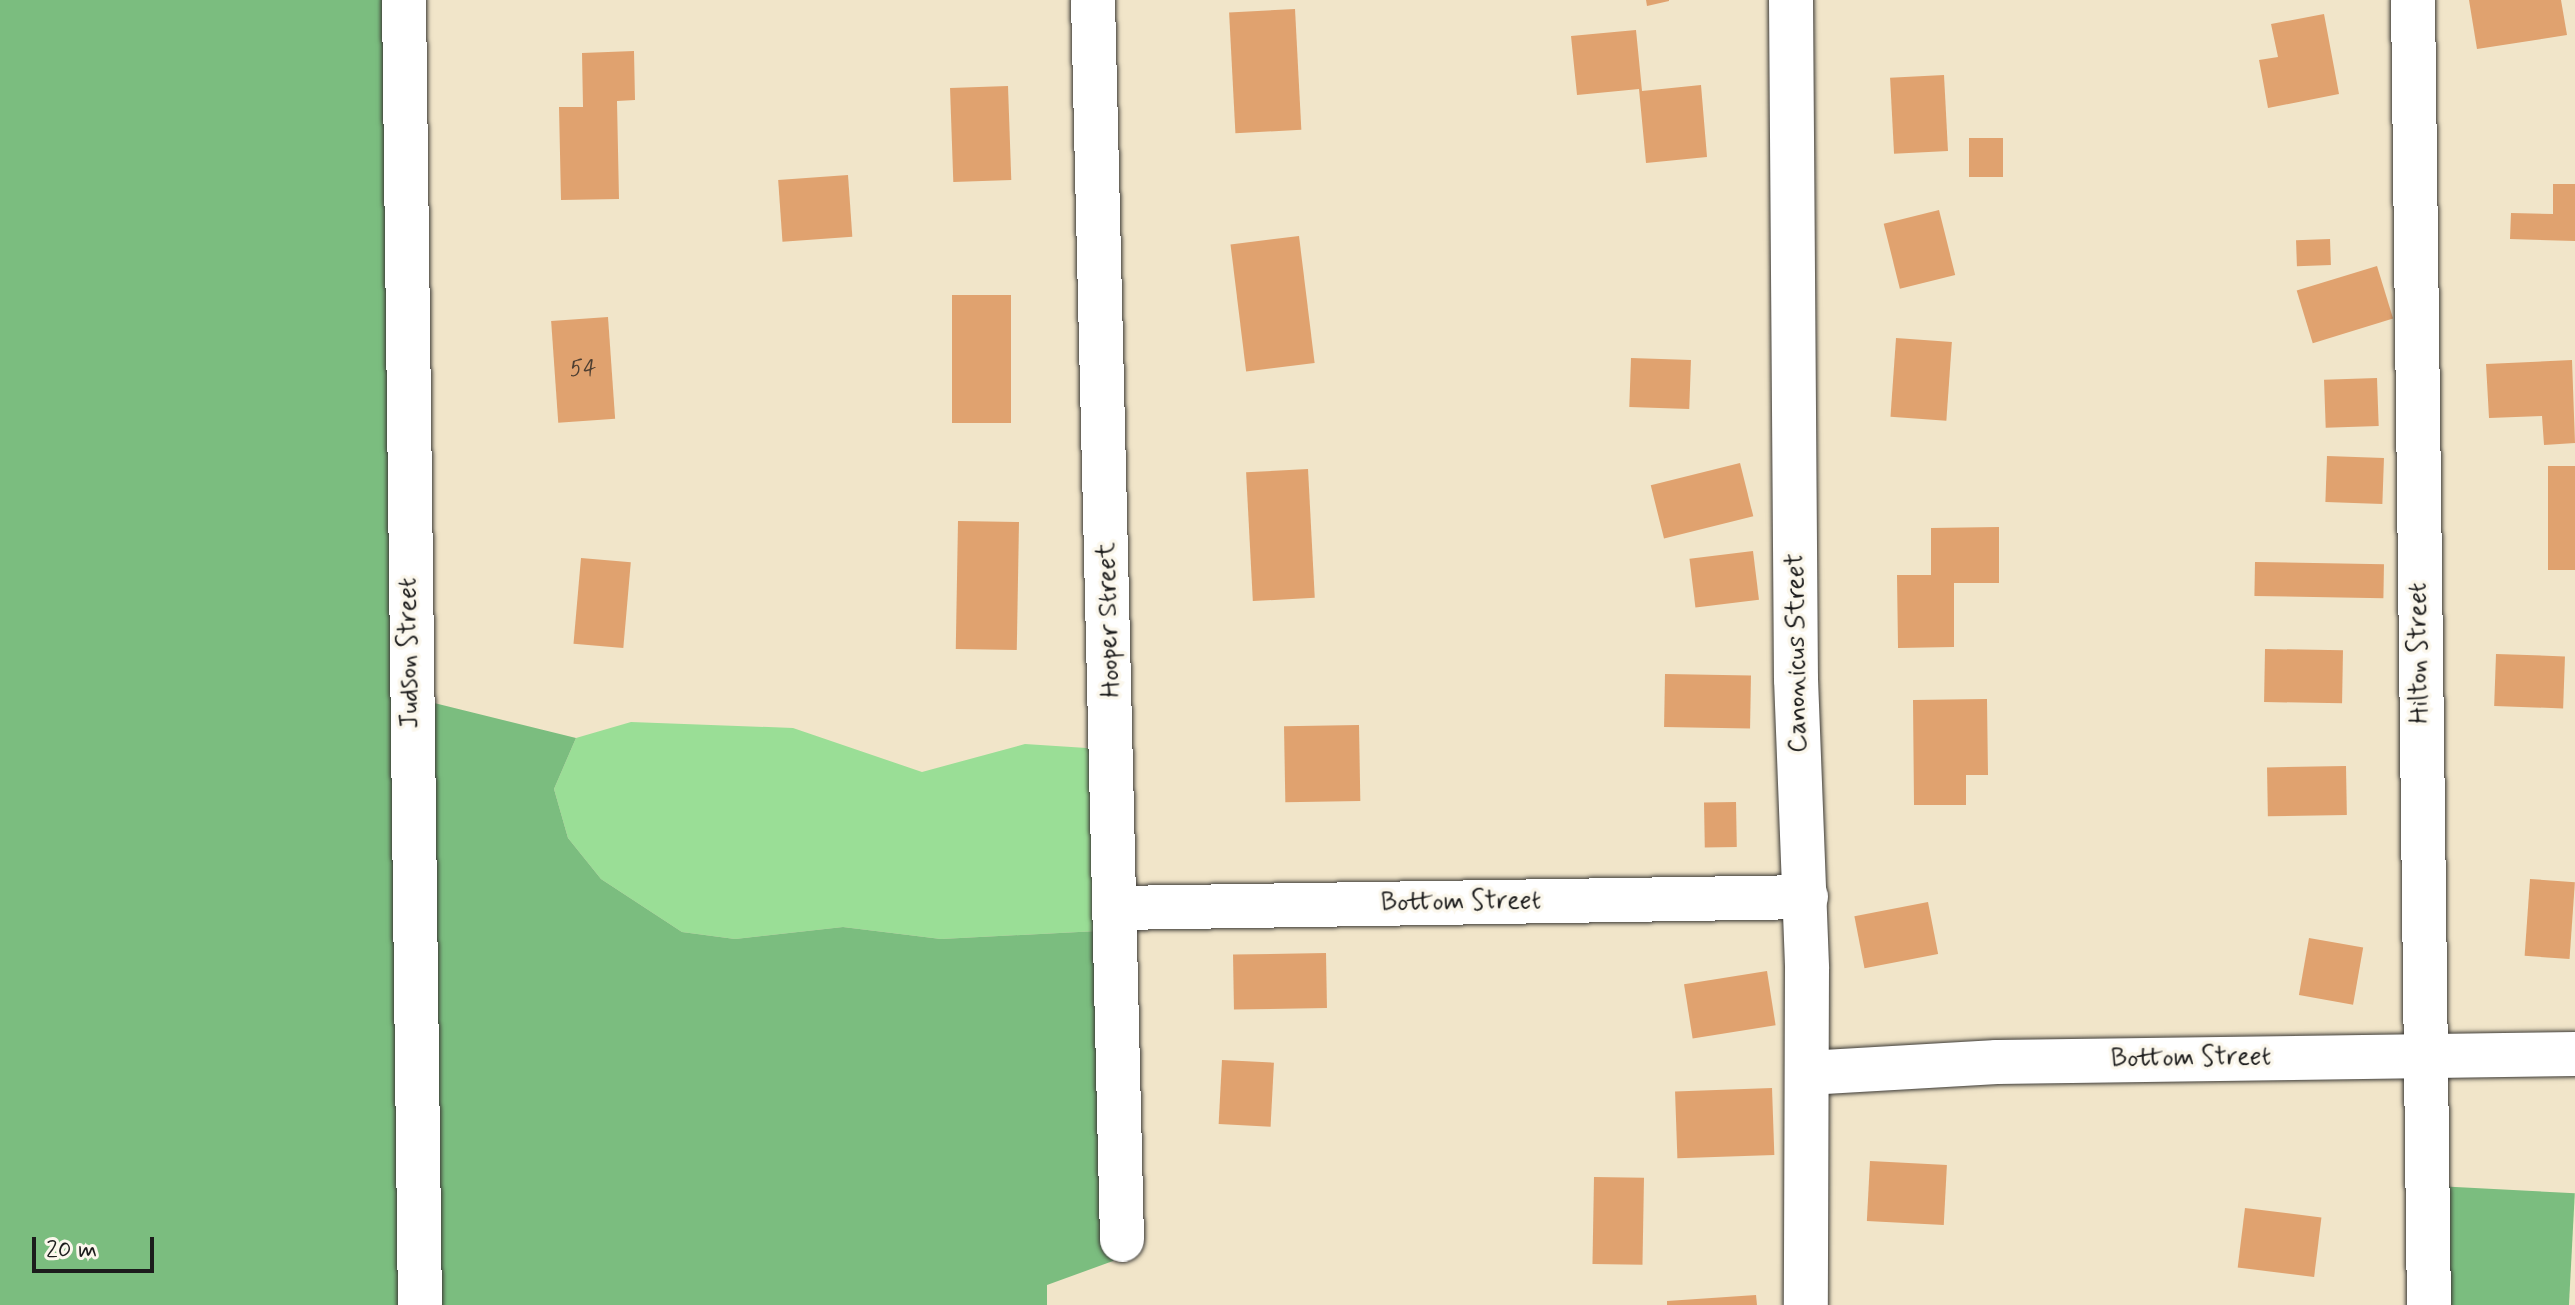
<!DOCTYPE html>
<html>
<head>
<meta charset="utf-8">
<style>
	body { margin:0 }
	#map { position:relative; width:2575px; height:1305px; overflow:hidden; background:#f1e5c9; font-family:Mynerve,sans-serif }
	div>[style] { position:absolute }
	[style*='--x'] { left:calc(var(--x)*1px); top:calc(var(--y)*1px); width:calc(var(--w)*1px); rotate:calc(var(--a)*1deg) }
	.green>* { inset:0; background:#9ade96 }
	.forest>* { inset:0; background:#7bbd7f; transform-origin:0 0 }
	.building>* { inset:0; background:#e0a26f; transform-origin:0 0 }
	.roads { filter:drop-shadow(0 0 2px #3c3a36) drop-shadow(0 0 2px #3c3a36) }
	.street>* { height:44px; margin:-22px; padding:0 22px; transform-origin:22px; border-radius:22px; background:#fff }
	span { translate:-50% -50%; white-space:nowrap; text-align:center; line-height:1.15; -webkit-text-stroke:7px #fbf7ec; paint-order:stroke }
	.number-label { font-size:22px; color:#4d3e31 }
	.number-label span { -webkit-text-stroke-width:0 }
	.street-label { font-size:26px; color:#1c1c1c }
	.scale { position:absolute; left:32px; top:1237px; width:122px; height:36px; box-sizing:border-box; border:4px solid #1c1c1c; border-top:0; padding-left:10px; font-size:24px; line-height:28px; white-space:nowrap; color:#1c1c1c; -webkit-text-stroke:6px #fbf7ec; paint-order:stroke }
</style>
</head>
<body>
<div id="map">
	<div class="green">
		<div style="clip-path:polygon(631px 722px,793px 728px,922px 772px,1025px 744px,1102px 749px,1098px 931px,941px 939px,843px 927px,735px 939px,682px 932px,601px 879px,568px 838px,554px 789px,576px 738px)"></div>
	</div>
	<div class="forest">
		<div style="clip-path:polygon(0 0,409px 0,418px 699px,576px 738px,554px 789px,568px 838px,601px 879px,682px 932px,735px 939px,843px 927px,941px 939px,1098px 931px,1123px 1251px,1113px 1261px,1047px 1285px,1047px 1305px,0 1305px)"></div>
		<div style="left:2436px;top:1186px;width:139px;height:119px;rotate:3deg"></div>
	</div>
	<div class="building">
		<div style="clip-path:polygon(1646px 0,1669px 0,1669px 1px,1647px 6px)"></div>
		<div style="clip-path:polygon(2469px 0,2561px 0,2567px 35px,2477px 49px)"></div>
		<div style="left:1295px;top:9px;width:121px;height:66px;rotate:87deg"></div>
		<div style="clip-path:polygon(2324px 14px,2339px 94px,2268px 108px,2259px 60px,2278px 57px,2271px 24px)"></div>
		<div style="clip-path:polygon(1636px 30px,1642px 91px,1701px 85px,1707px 157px,1646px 163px,1639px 89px,1577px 95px,1571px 36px)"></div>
		<div style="clip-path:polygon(634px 51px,635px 100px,617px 101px,619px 199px,561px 200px,559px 107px,583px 107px,582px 53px)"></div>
		<div style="left:1944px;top:75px;width:76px;height:54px;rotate:87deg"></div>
		<div style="left:1008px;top:86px;width:94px;height:58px;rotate:88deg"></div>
		<div style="left:1969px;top:138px;width:34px;height:39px"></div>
		<div style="left:848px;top:175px;width:62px;height:70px;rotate:86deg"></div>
		<div style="clip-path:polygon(2553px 184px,2575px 184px,2575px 241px,2510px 239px,2511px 213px,2553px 214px)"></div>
		<div style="left:1939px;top:210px;width:67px;height:57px;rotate:76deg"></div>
		<div style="left:1299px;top:236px;width:128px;height:69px;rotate:83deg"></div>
		<div style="left:2330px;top:239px;width:26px;height:34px;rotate:88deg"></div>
		<div style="left:2377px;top:266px;width:55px;height:84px;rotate:73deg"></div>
		<div style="left:952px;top:295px;width:59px;height:128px"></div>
		<div style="left:608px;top:317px;width:102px;height:57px;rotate:86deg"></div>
		<div style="left:1896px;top:338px;width:56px;height:79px;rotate:4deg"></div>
		<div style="left:1631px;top:358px;width:60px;height:49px;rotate:2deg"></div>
		<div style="clip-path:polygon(2572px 360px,2575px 443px,2544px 445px,2542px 416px,2489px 418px,2486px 364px)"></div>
		<div style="left:2377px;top:378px;width:48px;height:53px;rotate:88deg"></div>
		<div style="left:2327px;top:456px;width:57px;height:46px;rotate:2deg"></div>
		<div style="left:1740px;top:463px;width:55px;height:92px;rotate:76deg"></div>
		<div style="left:2548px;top:466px;width:27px;height:104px"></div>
		<div style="left:1308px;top:469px;width:129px;height:62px;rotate:87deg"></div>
		<div style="left:958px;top:521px;width:61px;height:128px;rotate:1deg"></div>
		<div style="clip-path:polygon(1999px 527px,1999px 583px,1954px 583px,1954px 647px,1898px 648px,1897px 575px,1931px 575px,1931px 528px)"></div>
		<div style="left:1753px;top:551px;width:49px;height:64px;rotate:83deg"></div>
		<div style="left:581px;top:558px;width:50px;height:86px;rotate:5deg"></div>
		<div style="left:2255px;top:562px;width:129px;height:34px;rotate:1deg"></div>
		<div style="left:2265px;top:649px;width:78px;height:53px;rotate:1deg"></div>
		<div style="left:2496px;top:654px;width:69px;height:52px;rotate:2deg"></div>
		<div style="left:1665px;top:674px;width:86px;height:53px;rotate:1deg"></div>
		<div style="clip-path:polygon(1987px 699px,1988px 775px,1966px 775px,1966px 805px,1914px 805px,1913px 700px)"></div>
		<div style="left:1359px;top:725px;width:76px;height:75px;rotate:89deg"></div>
		<div style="left:2346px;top:766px;width:49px;height:79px;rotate:89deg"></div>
		<div style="left:1736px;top:802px;width:45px;height:32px;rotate:89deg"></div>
		<div style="left:2530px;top:879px;width:45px;height:77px;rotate:4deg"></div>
		<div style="left:1928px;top:902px;width:53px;height:75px;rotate:79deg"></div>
		<div style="left:2309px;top:938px;width:55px;height:58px;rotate:10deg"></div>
		<div style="left:1326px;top:953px;width:55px;height:93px;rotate:89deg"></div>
		<div style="left:1767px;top:971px;width:55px;height:84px;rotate:81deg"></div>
		<div style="left:1222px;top:1060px;width:52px;height:64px;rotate:3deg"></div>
		<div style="left:1772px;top:1088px;width:67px;height:97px;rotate:88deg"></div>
		<div style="left:1870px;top:1161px;width:77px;height:60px;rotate:3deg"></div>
		<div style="left:1594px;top:1177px;width:50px;height:87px;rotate:1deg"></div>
		<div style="left:2245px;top:1208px;width:77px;height:60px;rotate:7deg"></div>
		<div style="clip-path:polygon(1756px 1295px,1757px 1305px,1667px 1305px,1667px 1301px)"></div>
	</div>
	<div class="roads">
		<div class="street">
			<div style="--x:404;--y:0;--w:1305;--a:89.3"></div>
			<div style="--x:1093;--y:0;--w:1240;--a:88.66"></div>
			<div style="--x:1791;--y:0;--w:679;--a:89.58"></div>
			<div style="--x:1796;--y:679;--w:290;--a:87.8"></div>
			<div style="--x:1807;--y:969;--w:336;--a:90.2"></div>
			<div style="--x:2413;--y:0;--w:1305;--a:89.3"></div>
			<div style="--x:1117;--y:908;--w:689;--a:-0.91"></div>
			<div style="--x:1807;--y:1073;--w:190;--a:-3.3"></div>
			<div style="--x:1997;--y:1062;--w:578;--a:-0.79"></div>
		</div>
	</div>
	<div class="number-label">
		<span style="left:583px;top:370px">54</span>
	</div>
	<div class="street-label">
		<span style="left:1110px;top:620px;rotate:-92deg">Hooper Street</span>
		<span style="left:410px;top:653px;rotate:-91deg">Judson Street</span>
		<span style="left:1798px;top:653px;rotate:-91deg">Canonicus Street</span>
		<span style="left:2420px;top:653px;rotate:-91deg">Hilton Street</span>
		<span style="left:1461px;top:903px;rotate:-1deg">Bottom Street</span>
		<span style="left:2191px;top:1059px;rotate:-1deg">Bottom Street</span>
	</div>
	<div class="scale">20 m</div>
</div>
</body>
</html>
